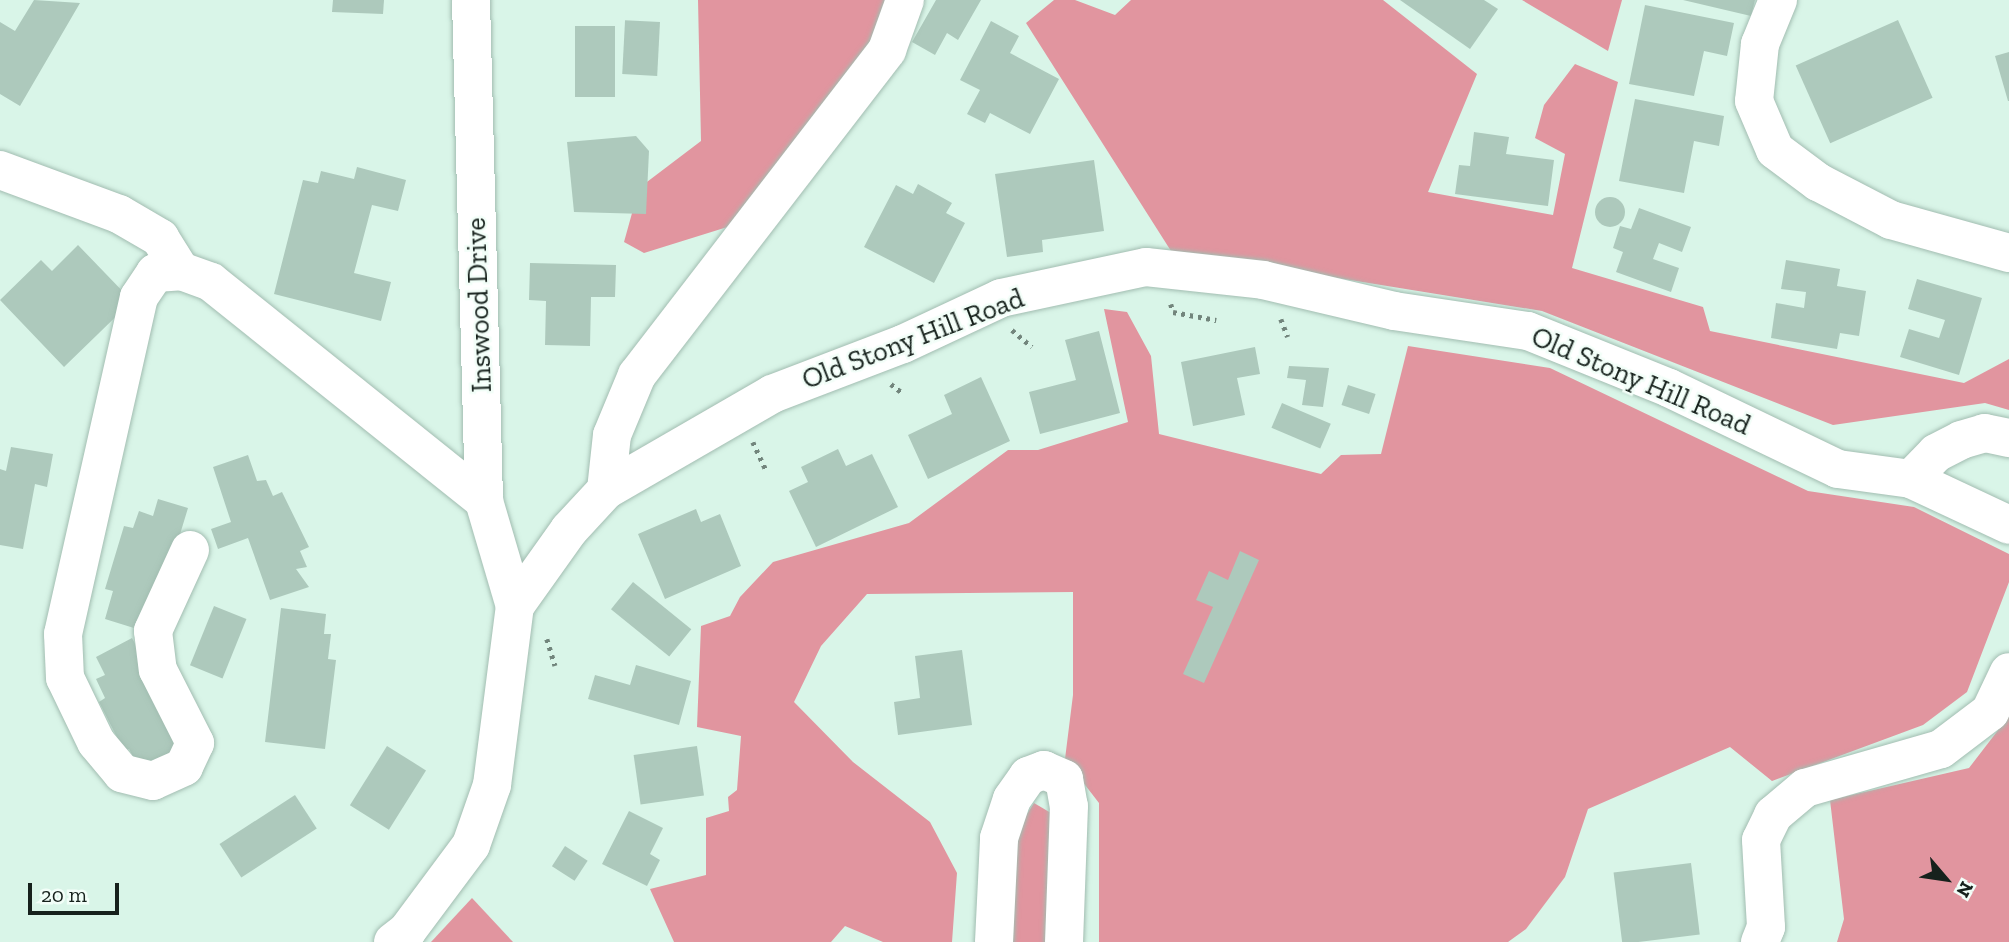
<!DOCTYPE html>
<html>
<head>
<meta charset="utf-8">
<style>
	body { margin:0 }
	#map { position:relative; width:2009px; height:942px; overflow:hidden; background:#d9f5e8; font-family:"Zilla Slab",serif }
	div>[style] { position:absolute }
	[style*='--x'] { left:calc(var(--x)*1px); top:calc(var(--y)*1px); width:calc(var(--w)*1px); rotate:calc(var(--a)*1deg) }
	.forest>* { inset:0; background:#e1959f }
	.building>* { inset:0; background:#adc9bc; transform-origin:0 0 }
	.round { border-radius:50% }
	.path>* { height:4.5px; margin-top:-2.25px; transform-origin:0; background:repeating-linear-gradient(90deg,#72857c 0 3.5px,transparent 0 8.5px) }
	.roads { filter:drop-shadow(0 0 2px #a2bdb1) drop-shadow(0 0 2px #a2bdb1) }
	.minor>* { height:38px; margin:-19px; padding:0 19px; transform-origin:19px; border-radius:19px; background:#fff }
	span { translate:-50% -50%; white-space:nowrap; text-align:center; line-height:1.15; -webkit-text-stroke:5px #f2fef8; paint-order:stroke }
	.street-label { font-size:28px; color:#16211c }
	.north { position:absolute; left:1911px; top:844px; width:70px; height:70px; -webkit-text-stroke:5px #f2fef8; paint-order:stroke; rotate:119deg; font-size:19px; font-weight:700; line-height:28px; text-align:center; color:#16211c }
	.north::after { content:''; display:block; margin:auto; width:24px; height:32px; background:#16211c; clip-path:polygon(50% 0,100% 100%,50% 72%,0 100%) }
	.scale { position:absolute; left:28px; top:883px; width:91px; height:32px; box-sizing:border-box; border:4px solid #16211c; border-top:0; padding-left:9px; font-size:21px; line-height:24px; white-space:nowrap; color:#16211c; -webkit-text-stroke:5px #f2fef8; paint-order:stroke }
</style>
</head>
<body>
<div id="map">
	<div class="forest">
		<div style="clip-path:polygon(698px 0,891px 0,874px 48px,737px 224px,644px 253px,624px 242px,639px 188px,701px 141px)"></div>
		<div style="clip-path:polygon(1054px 0,1075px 0,1115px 15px,1131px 0,1383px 0,1477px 74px,1428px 192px,1553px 215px,1565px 154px,1535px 138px,1544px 105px,1575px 64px,1618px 82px,1572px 268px,1703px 307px,1710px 331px,1964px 383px,2009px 359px,2009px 410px,1985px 403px,1833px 425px,1542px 311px,1171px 251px,1026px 23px)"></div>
		<div style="clip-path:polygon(1522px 0,1622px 0,1608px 51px)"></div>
		<div style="clip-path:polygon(1104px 309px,1127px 312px,1151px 356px,1159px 434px,1321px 474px,1341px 455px,1381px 454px,1408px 346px,1550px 368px,1808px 491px,1914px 507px,2009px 554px,2009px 582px,1967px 692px,1923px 725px,1772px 781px,1730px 747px,1588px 809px,1565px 877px,1526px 929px,1508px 942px,1099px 942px,1099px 803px,1065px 759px,1073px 695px,1073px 592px,867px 594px,821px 646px,794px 702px,853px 762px,930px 822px,957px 873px,952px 942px,883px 942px,845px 926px,831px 942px,674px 942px,650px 889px,706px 875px,706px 818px,729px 811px,728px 797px,737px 790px,741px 736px,697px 727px,701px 626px,730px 616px,740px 597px,773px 562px,909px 523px,1008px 450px,1038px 450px,1128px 422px)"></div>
		<div style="clip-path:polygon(2009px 716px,2009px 942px,1837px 942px,1844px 919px,1830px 800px,1969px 768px)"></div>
		<div style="clip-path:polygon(1034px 803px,1051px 813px,1050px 942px,1011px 942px,1018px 828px)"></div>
		<div style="clip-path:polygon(472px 898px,513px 942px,431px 942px)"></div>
	</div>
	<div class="building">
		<div style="clip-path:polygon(34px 0,80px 3px,20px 106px,0 94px,0 22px,15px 31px)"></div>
		<div style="clip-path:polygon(333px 0,384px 0,383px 14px,332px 12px)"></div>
		<div style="clip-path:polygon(936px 0,981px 0,958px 40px,947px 33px,935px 55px,912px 42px)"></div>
		<div style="clip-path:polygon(1400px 0,1484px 0,1498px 9px,1470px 49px)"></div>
		<div style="clip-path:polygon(1683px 0,1755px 0,1751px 16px)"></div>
		<div style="clip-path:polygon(1645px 5px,1734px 23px,1727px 56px,1704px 51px,1694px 96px,1629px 84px)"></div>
		<div style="left:1898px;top:20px;width:85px;height:112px;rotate:66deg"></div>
		<div style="clip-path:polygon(991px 21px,1019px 36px,1010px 53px,1059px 79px,1030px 134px,990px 113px,985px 123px,967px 114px,980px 90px,960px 80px)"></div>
		<div style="left:660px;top:22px;width:54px;height:35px;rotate:93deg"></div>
		<div style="left:575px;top:26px;width:40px;height:71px"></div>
		<div style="clip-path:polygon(2009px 52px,2009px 101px,2008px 101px,1995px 56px)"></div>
		<div style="clip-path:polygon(1635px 99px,1724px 116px,1719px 146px,1694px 141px,1684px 193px,1619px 181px)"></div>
		<div style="clip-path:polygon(1474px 132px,1509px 137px,1506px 154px,1554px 160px,1548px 206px,1455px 194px,1459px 165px,1470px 166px)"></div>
		<div style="clip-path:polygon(636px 136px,649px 151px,646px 214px,574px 212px,567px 142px)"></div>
		<div style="clip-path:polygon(1094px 160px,1104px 231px,1042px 240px,1043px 252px,1007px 257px,995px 174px)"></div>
		<div style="clip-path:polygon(357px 167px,406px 180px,398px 211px,372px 205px,354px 273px,391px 282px,381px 321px,274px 294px,303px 180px,318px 183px,321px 171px,354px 179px)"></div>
		<div style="clip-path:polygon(918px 184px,952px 203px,946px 213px,965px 223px,934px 283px,864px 247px,896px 185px,913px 194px)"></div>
		<div class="round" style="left:1595px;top:197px;width:30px;height:30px"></div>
		<div style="clip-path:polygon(1639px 208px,1691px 227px,1682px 252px,1659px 243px,1653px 259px,1679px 268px,1671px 292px,1616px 272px,1623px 252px,1613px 248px,1620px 226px,1631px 229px)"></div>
		<div style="clip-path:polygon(78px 245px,132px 301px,64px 367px,0 300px,41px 260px,52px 271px)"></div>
		<div style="clip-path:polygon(1786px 260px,1840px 269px,1837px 286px,1866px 291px,1859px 336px,1840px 333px,1837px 349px,1771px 338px,1776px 303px,1804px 308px,1806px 292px,1781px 289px)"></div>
		<div style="clip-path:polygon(530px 263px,616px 265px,615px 297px,591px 297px,590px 346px,545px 345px,546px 301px,529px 300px)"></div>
		<div style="clip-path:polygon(1917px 279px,1982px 298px,1959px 375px,1900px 357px,1909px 329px,1939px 338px,1945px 320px,1908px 309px)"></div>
		<div style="clip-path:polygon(1099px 331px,1120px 413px,1040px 434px,1029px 392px,1076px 380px,1065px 340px)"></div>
		<div style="clip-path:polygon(1255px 347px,1260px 374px,1237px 378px,1245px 415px,1193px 426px,1181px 362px)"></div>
		<div style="clip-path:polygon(1289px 366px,1329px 368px,1323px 407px,1302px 405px,1306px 380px,1287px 378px)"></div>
		<div style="clip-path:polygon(981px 377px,1010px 441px,928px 479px,908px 435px,952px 414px,944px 395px)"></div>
		<div style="left:1348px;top:385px;width:29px;height:21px;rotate:18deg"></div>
		<div style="left:1282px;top:403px;width:53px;height:27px;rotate:23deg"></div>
		<div style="clip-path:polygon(11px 447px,53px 454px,47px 487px,35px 484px,23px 549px,0 545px,0 469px,6px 471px)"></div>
		<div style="clip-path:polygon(838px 449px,846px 466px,872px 454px,898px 507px,816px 547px,789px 491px,808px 482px,801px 467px)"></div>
		<div style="clip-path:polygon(248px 455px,257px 481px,266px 480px,273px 496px,282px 492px,309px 547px,300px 551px,307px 567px,296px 569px,309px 587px,270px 600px,248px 538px,218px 549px,211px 529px,231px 522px,213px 467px)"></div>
		<div style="clip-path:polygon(158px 499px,188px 508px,150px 633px,105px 619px,113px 591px,105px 589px,124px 526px,133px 528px,139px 511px,153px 516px)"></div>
		<div style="clip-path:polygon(696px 509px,701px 522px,720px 514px,741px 566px,665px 599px,638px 534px)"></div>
		<div style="clip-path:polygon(1240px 551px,1259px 560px,1204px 683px,1183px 674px,1213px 607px,1196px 600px,1209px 571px,1228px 580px)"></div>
		<div style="left:633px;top:582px;width:75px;height:35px;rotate:39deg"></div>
		<div style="left:214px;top:606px;width:35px;height:64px;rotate:22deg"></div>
		<div style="clip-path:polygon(281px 608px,326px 614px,324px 634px,331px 634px,328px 659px,336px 660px,325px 749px,265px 742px)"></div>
		<div style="clip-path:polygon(132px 638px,190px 751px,139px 768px,129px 749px,124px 751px,99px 702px,105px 698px,96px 679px,105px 675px,96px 657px)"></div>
		<div style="clip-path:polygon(962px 650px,972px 725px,898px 735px,894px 702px,920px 698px,915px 656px)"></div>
		<div style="clip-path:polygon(636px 665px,691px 681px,679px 725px,588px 699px,595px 675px,630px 685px)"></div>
		<div style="left:387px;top:746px;width:46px;height:70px;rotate:32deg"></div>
		<div style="left:697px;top:746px;width:50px;height:64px;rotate:82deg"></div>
		<div style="left:295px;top:795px;width:40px;height:90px;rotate:57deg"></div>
		<div style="clip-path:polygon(629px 811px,663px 828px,650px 854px,660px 860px,647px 886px,602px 864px)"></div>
		<div style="left:565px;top:846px;width:27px;height:24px;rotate:33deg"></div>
		<div style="left:1691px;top:863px;width:72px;height:78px;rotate:83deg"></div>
	</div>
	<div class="path">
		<div style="--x:1171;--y:304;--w:8;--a:76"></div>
		<div style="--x:1173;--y:312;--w:44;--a:10.5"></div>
		<div style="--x:1281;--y:319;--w:19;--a:69"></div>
		<div style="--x:1012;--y:330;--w:26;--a:40"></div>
		<div style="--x:891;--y:384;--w:16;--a:38"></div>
		<div style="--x:753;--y:442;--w:33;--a:65"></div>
		<div style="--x:547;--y:639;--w:28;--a:73"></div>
	</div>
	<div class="roads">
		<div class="minor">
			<div style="--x:471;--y:0;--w:501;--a:88.51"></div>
			<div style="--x:484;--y:501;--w:109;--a:73.6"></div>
			<div style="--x:1778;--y:0;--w:48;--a:112.2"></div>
			<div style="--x:1760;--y:44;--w:57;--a:96"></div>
			<div style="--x:1754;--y:101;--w:53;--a:66.8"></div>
			<div style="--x:1775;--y:150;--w:54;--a:36.7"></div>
			<div style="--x:1818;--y:182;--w:82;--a:27.5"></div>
			<div style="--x:1891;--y:220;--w:123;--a:15.6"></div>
			<div style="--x:0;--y:170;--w:127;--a:20.3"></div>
			<div style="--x:119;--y:214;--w:48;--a:30.3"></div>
			<div style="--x:160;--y:238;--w:39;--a:58"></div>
			<div style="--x:1911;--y:479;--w:36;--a:-46"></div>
			<div style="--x:1936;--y:453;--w:28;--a:-27"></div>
			<div style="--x:1961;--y:440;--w:25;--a:-16"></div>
			<div style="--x:1985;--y:433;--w:25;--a:12"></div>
			<div style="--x:606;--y:490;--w:55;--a:-83.8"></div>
			<div style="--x:612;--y:435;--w:65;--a:-67.4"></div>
			<div style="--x:637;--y:375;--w:410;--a:-52.4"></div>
			<div style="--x:887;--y:50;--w:53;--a:-70.2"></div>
			<div style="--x:190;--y:550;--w:89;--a:114.6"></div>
			<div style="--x:153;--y:631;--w:39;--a:83"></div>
			<div style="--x:158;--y:670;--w:82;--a:63.1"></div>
			<div style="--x:195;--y:743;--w:26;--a:115"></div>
			<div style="--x:184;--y:767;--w:34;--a:156"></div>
			<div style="--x:153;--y:781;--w:32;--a:-166"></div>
			<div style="--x:122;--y:773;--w:40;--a:-130"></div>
			<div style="--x:96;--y:742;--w:71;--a:-115.8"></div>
			<div style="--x:65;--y:678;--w:44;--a:-92.6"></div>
			<div style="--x:63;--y:634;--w:345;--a:-77.3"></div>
			<div style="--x:139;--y:297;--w:29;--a:-56"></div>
			<div style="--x:155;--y:273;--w:26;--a:-4"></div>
			<div style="--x:181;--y:271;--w:32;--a:20"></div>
			<div style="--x:211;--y:282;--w:350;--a:38.7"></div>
			<div style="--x:393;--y:942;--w:18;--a:-38"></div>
			<div style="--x:407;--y:931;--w:107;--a:-53.3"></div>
			<div style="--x:471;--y:845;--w:64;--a:-70.7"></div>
			<div style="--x:492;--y:785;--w:180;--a:-82.7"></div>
			<div style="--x:515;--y:606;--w:93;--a:-54.6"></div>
			<div style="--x:569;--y:530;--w:54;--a:-47.2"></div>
			<div style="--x:606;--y:490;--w:192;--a:-30"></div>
			<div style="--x:772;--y:394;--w:140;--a:-20.9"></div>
			<div style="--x:903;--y:344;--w:108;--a:-25.1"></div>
			<div style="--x:1001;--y:298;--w:148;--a:-12.1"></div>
			<div style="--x:1146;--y:267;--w:118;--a:6.3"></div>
			<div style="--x:1263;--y:280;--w:135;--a:13.3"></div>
			<div style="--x:1394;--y:311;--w:135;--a:8.5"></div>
			<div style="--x:1528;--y:331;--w:152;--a:22"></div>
			<div style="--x:1669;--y:388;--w:187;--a:25.6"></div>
			<div style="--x:1838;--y:469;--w:74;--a:7.8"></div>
			<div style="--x:1911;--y:479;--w:108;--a:25.1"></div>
			<div style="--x:994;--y:942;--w:104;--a:-87.2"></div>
			<div style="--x:999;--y:838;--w:41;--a:-71.6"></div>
			<div style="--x:1012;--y:799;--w:28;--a:-55"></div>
			<div style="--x:1028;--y:776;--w:17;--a:-21"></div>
			<div style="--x:1044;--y:770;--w:22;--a:24"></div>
			<div style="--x:1064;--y:779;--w:27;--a:80"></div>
			<div style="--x:1069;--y:806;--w:136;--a:92.1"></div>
			<div style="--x:1760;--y:942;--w:16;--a:-68"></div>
			<div style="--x:1766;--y:927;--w:87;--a:-93.3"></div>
			<div style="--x:1761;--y:840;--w:28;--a:-64"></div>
			<div style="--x:1773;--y:815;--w:42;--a:-40.2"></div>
			<div style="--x:1805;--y:788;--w:141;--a:-16"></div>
			<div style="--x:1941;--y:749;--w:61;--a:-37.1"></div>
			<div style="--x:1990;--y:712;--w:44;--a:-64.6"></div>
		</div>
	</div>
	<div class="street-label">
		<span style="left:479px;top:305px;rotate:-92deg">Inswood Drive</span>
		<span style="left:913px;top:339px;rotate:-21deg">Old Stony Hill Road</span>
		<span style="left:1641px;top:381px;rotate:23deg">Old Stony Hill Road</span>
	</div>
	<div class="north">N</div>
	<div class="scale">20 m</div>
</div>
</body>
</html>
